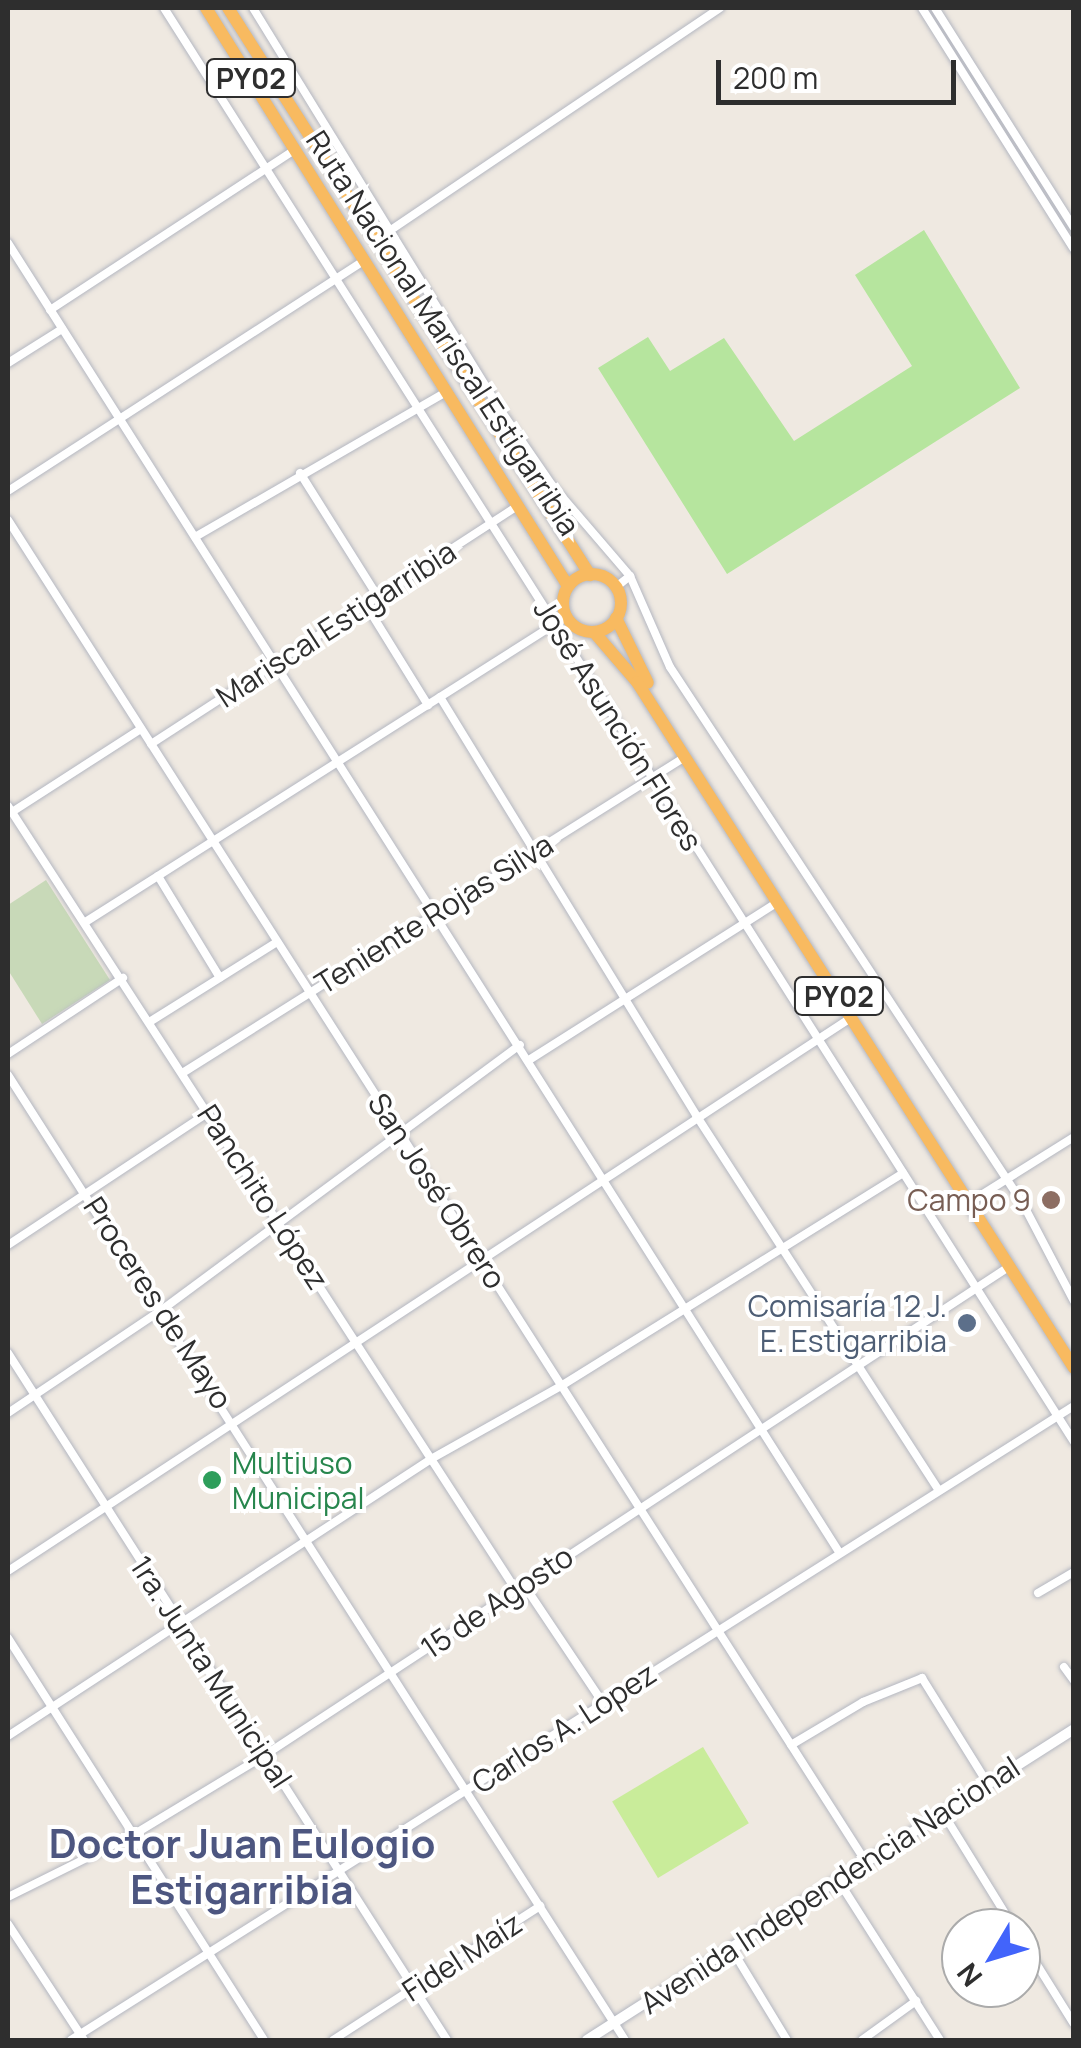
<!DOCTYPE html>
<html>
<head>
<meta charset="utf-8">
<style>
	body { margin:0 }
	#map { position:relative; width:1081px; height:2048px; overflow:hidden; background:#efe9e1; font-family:Manrope,sans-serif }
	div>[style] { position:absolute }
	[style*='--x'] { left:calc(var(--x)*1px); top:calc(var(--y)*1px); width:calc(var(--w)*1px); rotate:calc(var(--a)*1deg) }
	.green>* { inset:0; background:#b6e59e }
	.cemetery>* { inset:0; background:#c8d9b8 }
	.pitch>* { inset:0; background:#c9ec9a; transform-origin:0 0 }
	.roads { filter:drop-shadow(0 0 2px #b4b7c1) drop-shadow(0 0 2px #b4b7c1) }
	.minor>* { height:8px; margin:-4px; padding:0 4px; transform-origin:4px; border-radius:4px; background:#fff }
	.secondary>* { height:10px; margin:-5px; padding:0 5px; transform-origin:5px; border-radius:5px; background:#fff }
	.trunk>* { height:12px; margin:-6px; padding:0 6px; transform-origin:6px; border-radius:6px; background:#f8ba60 }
	.trunk>.ring { margin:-6px; padding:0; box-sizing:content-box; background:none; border:12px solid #f8ba60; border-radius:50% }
	.dots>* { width:28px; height:28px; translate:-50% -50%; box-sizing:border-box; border:5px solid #fff; border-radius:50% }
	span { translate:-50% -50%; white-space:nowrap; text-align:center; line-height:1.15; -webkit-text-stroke:8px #fff; paint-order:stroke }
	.shield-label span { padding:2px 8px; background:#fff; border:2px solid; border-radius:8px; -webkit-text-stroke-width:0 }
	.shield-label { font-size:28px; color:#2e2e2e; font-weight:700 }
	.street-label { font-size:30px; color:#2e2e2e }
	.education-label { font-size:30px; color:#785e54 }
	.right { translate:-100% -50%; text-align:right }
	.service-label { font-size:30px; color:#4e5e75 }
	.leisure-label { font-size:30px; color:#27864d }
	.left { translate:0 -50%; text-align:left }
	.district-label { font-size:40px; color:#4d5680; font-weight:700 }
	.frame { position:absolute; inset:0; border:10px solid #2e2e2e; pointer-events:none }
	.north { position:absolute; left:941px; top:1908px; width:100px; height:100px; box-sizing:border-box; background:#fff; border:2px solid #ababab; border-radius:50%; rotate:232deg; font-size:28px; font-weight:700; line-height:40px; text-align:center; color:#2e2e2e }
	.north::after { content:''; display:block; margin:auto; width:35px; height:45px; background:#4264fb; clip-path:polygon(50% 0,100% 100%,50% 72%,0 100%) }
	.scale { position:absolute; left:716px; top:60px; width:240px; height:45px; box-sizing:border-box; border:5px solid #2e2e2e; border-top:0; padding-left:12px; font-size:30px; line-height:35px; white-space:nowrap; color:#2e2e2e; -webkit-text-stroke:8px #fff; paint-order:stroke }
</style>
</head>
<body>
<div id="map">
	<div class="green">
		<div style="clip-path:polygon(924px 230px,1020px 388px,727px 574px,598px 368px,648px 337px,670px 371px,724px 338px,794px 441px,912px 366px,855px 275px)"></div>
	</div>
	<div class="cemetery">
		<div style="clip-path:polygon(46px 880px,110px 980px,42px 1024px,8px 970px,8px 905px)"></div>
	</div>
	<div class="pitch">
		<div style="left:703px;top:1747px;width:89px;height:106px;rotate:59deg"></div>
	</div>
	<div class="roads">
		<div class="minor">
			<div style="--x:164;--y:8;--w:1698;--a:57.6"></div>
			<div style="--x:253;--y:8;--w:466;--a:58.4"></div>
			<div style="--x:497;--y:405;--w:97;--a:55.5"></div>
			<div style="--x:552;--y:485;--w:120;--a:49.4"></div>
			<div style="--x:630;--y:576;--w:99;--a:66.3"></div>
			<div style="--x:670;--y:667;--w:643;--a:56.68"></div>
			<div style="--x:1023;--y:1204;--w:110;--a:62.3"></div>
			<div style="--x:922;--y:8;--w:285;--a:57.8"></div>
			<div style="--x:935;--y:8;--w:260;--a:57.7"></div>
			<div style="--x:376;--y:240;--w:415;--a:-34"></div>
			<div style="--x:8;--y:243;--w:1550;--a:57.59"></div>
			<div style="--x:50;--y:310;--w:294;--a:-33.2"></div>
			<div style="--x:8;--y:363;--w:64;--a:-32.2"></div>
			<div style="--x:300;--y:473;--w:146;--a:57.8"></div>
			<div style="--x:8;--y:491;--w:425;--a:-32.9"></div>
			<div style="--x:8;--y:520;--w:1593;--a:57.41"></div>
			<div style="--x:195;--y:537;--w:290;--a:-30"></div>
			<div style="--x:616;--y:587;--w:18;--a:-38"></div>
			<div style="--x:366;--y:605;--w:118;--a:58.2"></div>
			<div style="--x:440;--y:697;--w:490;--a:58.5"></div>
			<div style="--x:696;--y:1115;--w:447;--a:57.1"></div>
			<div style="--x:151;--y:744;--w:437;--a:-33"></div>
			<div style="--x:8;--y:806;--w:934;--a:57.06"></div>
			<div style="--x:12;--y:812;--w:153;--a:-32.8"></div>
			<div style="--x:158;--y:876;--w:119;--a:58.7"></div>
			<div style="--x:87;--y:921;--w:567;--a:-32.4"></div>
			<div style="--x:151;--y:1021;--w:149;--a:-32.1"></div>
			<div style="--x:8;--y:1054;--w:138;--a:-33.5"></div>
			<div style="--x:529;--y:1060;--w:295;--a:-32.4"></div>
			<div style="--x:184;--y:1072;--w:592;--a:-32.16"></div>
			<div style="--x:8;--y:1075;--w:1145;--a:57.41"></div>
			<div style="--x:975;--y:1199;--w:117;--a:-32.1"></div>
			<div style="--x:8;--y:1245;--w:241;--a:-33.5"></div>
			<div style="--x:8;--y:1353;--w:815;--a:57.42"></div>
			<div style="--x:8;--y:1413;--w:187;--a:-33.9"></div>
			<div style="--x:163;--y:1309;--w:444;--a:-36.5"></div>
			<div style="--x:8;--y:1571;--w:1010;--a:-33.28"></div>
			<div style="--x:524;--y:1585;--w:142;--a:56.2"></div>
			<div style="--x:1038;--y:1593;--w:42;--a:-30.3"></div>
			<div style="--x:8;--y:1638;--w:477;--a:57.5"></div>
			<div style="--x:1064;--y:1667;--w:17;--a:54"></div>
			<div style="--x:8;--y:1736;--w:506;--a:-33.22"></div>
			<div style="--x:431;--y:1459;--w:149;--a:-29.3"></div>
			<div style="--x:561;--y:1386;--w:403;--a:-31.9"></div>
			<div style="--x:791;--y:1745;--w:84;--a:-30.8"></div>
			<div style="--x:863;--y:1702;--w:64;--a:-22.1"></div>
			<div style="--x:922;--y:1678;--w:125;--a:58.1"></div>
			<div style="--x:943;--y:1813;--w:135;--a:58.3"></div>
			<div style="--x:838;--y:1880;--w:190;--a:57.5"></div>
			<div style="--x:8;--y:1897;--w:140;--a:-26.4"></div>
			<div style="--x:133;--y:1835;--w:154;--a:-31.2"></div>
			<div style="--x:265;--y:1755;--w:891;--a:-33.28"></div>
			<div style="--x:8;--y:1924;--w:139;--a:56.8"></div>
			<div style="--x:1021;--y:1939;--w:100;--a:58.1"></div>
			<div style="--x:731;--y:1948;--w:108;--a:58.7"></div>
			<div style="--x:71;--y:2040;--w:1187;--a:-32.3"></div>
			<div style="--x:333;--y:2040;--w:247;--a:-32.9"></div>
			<div style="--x:862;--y:2040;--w:67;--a:-35.8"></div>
		</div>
		<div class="secondary">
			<div style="--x:587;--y:2040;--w:578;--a:-32.56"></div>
		</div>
		<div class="trunk">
			<div style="--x:206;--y:8;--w:682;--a:57.94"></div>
			<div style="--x:228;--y:8;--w:673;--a:57.44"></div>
			<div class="ring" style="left:563px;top:574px;width:46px;height:46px"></div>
			<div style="--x:616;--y:618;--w:72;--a:63.8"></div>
			<div style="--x:594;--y:632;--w:66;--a:49.3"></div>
			<div style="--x:637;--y:682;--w:813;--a:57.5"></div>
		</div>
	</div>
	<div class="dots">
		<div style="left:1051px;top:1200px;background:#8d6e63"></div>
		<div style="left:967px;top:1323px;background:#5c6f8a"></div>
		<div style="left:212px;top:1480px;background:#2e9e5b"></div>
	</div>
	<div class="shield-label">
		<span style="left:251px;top:78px">PY02</span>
		<span style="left:839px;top:996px">PY02</span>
	</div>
	<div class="street-label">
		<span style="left:443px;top:333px;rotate:57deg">Ruta Nacional Mariscal Estigarribia</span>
		<span style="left:336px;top:624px;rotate:-33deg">Mariscal Estigarribia</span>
		<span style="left:618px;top:725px;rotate:58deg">José Asunción Flores</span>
		<span style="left:434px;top:914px;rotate:-32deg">Teniente Rojas Silva</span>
		<span style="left:437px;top:1191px;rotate:57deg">San José Obrero</span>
		<span style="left:263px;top:1197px;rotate:57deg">Panchito López</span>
		<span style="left:158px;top:1303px;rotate:57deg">Proceres de Mayo</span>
		<span style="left:497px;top:1602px;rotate:-34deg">15 de Agosto</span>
		<span style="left:211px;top:1672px;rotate:57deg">1ra. Junta Municipal</span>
		<span style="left:564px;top:1728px;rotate:-33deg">Carlos A. Lopez</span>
		<span style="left:830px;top:1885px;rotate:-33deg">Avenida Independencia Nacional</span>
		<span style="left:462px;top:1957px;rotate:-33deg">Fidel Maíz</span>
	</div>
	<div class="education-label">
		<span class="right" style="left:1031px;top:1200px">Campo 9</span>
	</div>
	<div class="service-label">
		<span class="right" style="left:947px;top:1323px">Comisaría 12 J.<br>E. Estigarribia</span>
	</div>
	<div class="leisure-label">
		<span class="left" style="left:232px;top:1480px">Multiuso<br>Municipal</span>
	</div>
	<div class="district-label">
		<span style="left:242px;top:1866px">Doctor Juan Eulogio<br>Estigarribia</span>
	</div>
	<div class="frame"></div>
	<div class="north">N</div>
	<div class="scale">200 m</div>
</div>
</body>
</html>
